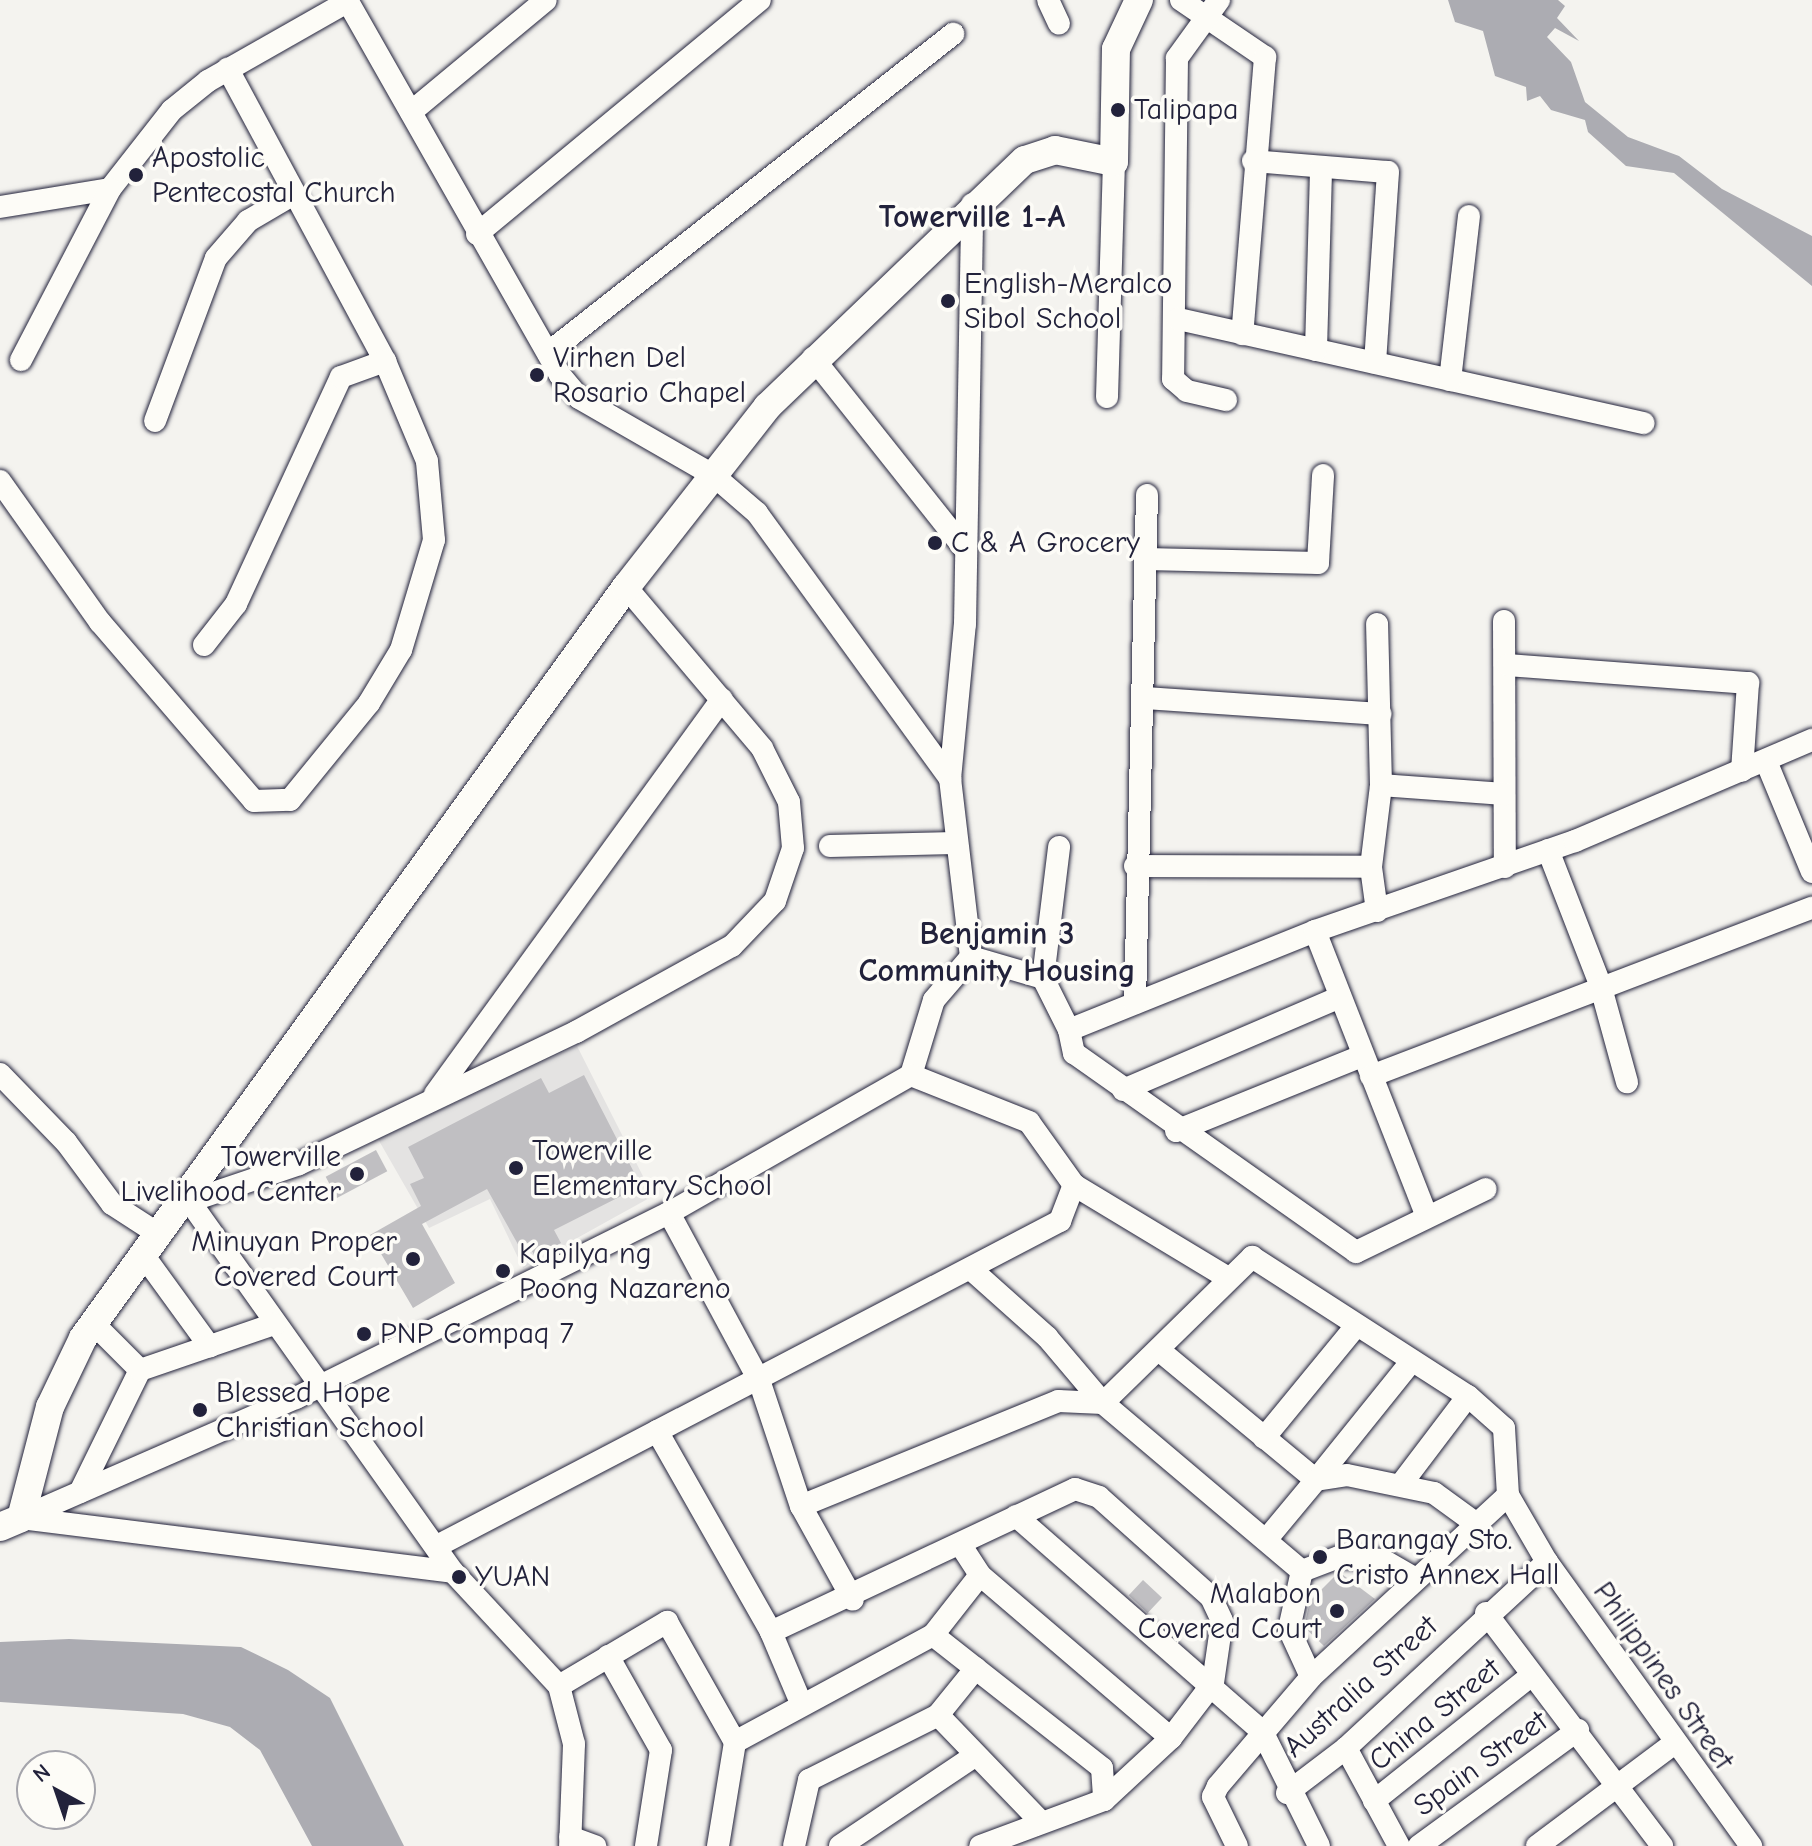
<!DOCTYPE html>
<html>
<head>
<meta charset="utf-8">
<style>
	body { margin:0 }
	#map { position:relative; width:1812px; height:1846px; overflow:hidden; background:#f4f3ef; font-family:"Comic Neue",sans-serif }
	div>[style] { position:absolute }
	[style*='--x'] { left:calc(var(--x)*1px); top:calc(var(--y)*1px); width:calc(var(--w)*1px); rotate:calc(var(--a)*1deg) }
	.built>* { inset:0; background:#e4e3e2 }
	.water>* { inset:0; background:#acacb2 }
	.building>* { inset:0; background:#c0bfc2; transform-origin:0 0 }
	.roads { filter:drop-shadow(0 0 2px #22223b) drop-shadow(0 0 2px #22223b) }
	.minor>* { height:22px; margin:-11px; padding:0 11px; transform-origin:11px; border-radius:11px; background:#fdfcf7 }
	.tertiary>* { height:28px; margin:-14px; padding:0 14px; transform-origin:14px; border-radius:14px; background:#fdfcf7 }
	.dots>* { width:22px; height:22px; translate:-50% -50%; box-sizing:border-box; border:4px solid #fdfcf7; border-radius:50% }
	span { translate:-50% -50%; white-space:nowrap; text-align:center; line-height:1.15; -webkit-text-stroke:7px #fdfcf7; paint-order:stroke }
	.poi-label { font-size:30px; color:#22223b }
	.left { translate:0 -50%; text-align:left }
	.right { translate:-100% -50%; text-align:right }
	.street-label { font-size:30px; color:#22223b }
	.neighbourhood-label { font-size:32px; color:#22223b; font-weight:700 }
	.north { position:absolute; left:16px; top:1750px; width:80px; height:80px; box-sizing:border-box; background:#fdfcf7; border:2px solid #a5a5ac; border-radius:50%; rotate:320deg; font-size:22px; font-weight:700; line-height:32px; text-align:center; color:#22223b }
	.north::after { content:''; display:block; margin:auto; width:28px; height:36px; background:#22223b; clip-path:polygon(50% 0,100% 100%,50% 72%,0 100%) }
</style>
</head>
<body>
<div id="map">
	<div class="built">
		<div style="clip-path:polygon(577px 1046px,653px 1196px,523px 1268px,490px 1199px,429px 1228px,378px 1139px)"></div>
	</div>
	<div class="water">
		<div style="clip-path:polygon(1448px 0,1558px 0,1565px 6px,1557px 18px,1579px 41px,1555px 28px,1547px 37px,1571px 62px,1585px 102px,1628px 137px,1679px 156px,1722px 189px,1812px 236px,1812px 286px,1674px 173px,1626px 166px,1588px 132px,1585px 120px,1551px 110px,1540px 96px,1527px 101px,1526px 87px,1495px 76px,1483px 31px,1455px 22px)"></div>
		<div style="clip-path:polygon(69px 1639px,241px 1647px,288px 1670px,330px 1698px,404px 1846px,312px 1846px,260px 1750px,230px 1727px,183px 1714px,0 1702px,0 1642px)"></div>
	</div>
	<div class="building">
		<div style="clip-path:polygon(584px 1075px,641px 1186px,554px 1230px,561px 1243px,535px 1257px,528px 1243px,520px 1248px,487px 1189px,422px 1224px,455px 1283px,413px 1308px,370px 1235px,421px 1206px,410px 1184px,424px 1178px,408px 1147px,541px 1078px,549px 1093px)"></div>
		<div style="left:376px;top:1150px;width:24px;height:57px;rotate:62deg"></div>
		<div style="clip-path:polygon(1339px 1572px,1375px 1599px,1324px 1646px,1304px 1627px,1310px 1601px)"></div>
		<div style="left:1143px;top:1580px;width:26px;height:21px;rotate:43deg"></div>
	</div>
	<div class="roads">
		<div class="minor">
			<div style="--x:347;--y:0;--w:431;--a:60.4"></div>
			<div style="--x:560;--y:375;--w:30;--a:50"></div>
			<div style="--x:579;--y:398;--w:155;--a:29.9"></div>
			<div style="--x:713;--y:475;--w:58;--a:40.8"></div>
			<div style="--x:757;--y:513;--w:329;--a:54"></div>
			<div style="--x:1048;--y:0;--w:26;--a:65"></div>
			<div style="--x:1181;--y:0;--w:102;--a:34.2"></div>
			<div style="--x:1265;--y:57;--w:278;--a:94.7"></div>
			<div style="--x:1219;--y:0;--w:72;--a:125.9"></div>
			<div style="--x:1177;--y:58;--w:321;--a:90.7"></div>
			<div style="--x:1173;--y:379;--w:18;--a:41"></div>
			<div style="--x:1187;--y:391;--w:40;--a:13"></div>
			<div style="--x:411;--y:112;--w:175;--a:-39.7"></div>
			<div style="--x:1253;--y:161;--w:135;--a:4.7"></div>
			<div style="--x:1388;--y:172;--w:191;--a:93.9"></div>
			<div style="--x:0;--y:207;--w:111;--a:-9.3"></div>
			<div style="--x:110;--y:189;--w:100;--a:-51.9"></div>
			<div style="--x:172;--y:110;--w:46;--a:-38.9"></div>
			<div style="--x:208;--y:81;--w:160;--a:-29.6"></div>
			<div style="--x:477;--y:234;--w:367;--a:-39.6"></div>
			<div style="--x:1178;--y:319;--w:477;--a:12.6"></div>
			<div style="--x:1316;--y:350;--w:183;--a:-88.4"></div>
			<div style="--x:548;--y:353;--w:516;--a:-38.23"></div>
			<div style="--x:813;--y:358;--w:243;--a:51.5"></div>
			<div style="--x:21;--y:360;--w:193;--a:-62.5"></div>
			<div style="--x:1450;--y:380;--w:165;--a:-83.4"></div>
			<div style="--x:1107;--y:397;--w:235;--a:-88.3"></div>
			<div style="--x:155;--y:421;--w:174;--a:-69.5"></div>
			<div style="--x:216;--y:258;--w:49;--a:-49.1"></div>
			<div style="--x:248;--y:221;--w:53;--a:-30.4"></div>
			<div style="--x:0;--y:481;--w:173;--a:54.7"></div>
			<div style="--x:100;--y:622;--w:236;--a:49.3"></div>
			<div style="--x:254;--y:801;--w:36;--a:-2"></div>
			<div style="--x:290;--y:800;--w:125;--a:-50.8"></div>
			<div style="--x:369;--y:703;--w:62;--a:-58.9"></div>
			<div style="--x:401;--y:650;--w:115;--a:-73.3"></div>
			<div style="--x:434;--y:540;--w:79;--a:-95.1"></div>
			<div style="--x:427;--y:461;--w:108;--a:-112.8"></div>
			<div style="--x:385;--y:361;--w:332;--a:-118.3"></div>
			<div style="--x:1146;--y:559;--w:172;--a:1.3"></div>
			<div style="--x:1318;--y:563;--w:88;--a:-86.7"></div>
			<div style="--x:1504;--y:621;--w:246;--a:89.8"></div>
			<div style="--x:204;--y:645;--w:52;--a:-52"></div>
			<div style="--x:236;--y:604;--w:250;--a:-65.2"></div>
			<div style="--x:341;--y:377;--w:47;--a:-20"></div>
			<div style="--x:1508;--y:665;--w:241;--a:4.3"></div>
			<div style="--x:1748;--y:683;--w:88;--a:93.9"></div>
			<div style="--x:1145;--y:698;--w:236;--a:3.9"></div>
			<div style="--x:1766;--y:761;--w:120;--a:67.5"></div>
			<div style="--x:1381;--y:785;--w:123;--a:4.2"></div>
			<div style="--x:830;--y:846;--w:124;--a:-1.4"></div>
			<div style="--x:1548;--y:850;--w:144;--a:68.8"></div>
			<div style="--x:1600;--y:984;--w:102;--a:74.6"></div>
			<div style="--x:1135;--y:866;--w:236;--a:0.2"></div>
			<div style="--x:1377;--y:911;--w:44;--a:-97.8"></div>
			<div style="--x:1371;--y:867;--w:83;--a:-83"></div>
			<div style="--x:1381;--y:785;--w:161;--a:-91.4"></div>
			<div style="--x:1315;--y:931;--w:307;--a:68.6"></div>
			<div style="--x:971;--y:957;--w:75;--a:16.3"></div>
			<div style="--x:1043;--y:978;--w:132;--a:-83"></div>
			<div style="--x:1043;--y:978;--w:58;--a:63.4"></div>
			<div style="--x:1069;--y:1030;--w:265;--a:-21.9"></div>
			<div style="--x:1315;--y:931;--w:275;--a:-19.1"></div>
			<div style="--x:1575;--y:841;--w:258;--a:-23.1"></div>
			<div style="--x:1135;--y:1003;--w:508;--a:-88.65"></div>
			<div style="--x:1069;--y:1030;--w:24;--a:78"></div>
			<div style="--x:1074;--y:1053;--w:345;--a:35.2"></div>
			<div style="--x:1356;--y:1252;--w:144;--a:-25.9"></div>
			<div style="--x:0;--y:1074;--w:95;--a:45.9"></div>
			<div style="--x:66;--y:1142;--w:77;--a:53.4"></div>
			<div style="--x:112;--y:1204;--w:57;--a:32.9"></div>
			<div style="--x:1371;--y:1076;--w:472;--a:-20.9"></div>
			<div style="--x:1123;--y:1090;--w:236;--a:-23.2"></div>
			<div style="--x:435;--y:1094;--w:488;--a:-54"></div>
			<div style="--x:1176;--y:1131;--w:201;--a:-22"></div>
			<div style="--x:1074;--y:1185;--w:180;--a:31.1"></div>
			<div style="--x:190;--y:1202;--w:454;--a:54.6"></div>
			<div style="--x:453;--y:1572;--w:156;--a:47.1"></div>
			<div style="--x:559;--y:1686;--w:60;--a:75.5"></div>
			<div style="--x:574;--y:1744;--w:102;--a:92.2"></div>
			<div style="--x:184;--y:1203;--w:121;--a:-18.7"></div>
			<div style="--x:299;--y:1164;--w:307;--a:-25.5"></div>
			<div style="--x:576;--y:1032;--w:178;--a:-28.9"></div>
			<div style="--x:732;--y:946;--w:62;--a:-46.3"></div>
			<div style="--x:775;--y:901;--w:56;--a:-71.2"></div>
			<div style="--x:793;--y:848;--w:46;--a:-95"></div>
			<div style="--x:789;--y:802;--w:60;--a:-116.6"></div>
			<div style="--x:762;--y:748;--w:211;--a:-130.2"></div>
			<div style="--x:669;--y:1213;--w:190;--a:61.7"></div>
			<div style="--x:759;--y:1380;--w:133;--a:71.6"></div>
			<div style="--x:801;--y:1506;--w:107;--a:61"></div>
			<div style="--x:144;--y:1256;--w:112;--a:54"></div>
			<div style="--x:972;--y:1270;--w:101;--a:41.8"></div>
			<div style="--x:1047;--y:1337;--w:87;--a:49.7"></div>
			<div style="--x:1103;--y:1403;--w:260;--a:40.2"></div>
			<div style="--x:94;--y:1324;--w:65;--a:45"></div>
			<div style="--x:1160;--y:1351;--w:202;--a:39.6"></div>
			<div style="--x:1316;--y:1480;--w:151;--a:-51.2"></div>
			<div style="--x:657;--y:1431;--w:231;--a:60.4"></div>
			<div style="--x:771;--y:1632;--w:77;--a:67.1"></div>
			<div style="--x:1264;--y:1438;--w:145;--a:-50.6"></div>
			<div style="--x:1402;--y:1483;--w:109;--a:-52.8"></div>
			<div style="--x:80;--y:1492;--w:136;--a:-63.8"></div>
			<div style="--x:140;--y:1370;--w:142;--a:-18.9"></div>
			<div style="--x:801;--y:1506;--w:278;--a:-22.2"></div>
			<div style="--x:1058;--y:1401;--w:45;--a:2.5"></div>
			<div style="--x:1103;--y:1403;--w:209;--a:-44.4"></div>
			<div style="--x:1252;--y:1257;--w:257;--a:32.8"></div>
			<div style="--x:1468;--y:1396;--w:48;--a:41.6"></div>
			<div style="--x:1504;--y:1428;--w:67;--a:86.6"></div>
			<div style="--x:1508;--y:1495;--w:78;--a:59.8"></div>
			<div style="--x:1547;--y:1562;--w:350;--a:54.3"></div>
			<div style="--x:1016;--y:1516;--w:327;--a:41.2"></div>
			<div style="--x:1262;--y:1731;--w:128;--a:63.6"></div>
			<div style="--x:21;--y:1518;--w:300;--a:-23.6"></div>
			<div style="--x:296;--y:1398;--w:416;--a:-26.4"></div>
			<div style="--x:669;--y:1213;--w:279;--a:-29.7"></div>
			<div style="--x:911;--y:1075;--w:78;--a:-73"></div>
			<div style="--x:934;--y:1000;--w:57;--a:-49.3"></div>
			<div style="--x:971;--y:957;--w:179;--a:-96.7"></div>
			<div style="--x:950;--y:779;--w:156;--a:-84.5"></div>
			<div style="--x:965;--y:624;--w:420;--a:-89"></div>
			<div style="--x:21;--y:1518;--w:435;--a:7.1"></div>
			<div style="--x:1266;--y:1540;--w:78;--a:-50.2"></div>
			<div style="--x:1316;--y:1480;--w:31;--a:-9"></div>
			<div style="--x:1347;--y:1475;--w:89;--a:11.7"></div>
			<div style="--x:1434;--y:1493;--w:54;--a:36"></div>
			<div style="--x:960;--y:1544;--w:37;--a:57"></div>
			<div style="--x:980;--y:1575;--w:251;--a:40.5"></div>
			<div style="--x:437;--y:1546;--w:703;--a:-27.55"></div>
			<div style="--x:1060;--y:1221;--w:39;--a:-69"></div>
			<div style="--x:1074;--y:1185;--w:77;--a:-125.5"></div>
			<div style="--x:1029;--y:1122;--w:127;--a:-158.3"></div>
			<div style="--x:1486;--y:1613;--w:292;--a:52.9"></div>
			<div style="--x:771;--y:1632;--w:336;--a:-25.2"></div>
			<div style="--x:1075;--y:1489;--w:25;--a:18"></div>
			<div style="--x:1099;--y:1497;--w:150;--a:41.8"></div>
			<div style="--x:1211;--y:1597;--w:26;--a:65"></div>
			<div style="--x:1222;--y:1621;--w:63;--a:98.3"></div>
			<div style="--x:1213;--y:1683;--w:69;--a:127.4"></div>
			<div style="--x:1171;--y:1738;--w:91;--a:137.2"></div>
			<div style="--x:1104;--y:1800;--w:132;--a:159.6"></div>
			<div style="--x:933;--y:1635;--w:76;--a:-51.9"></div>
			<div style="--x:608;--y:1656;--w:108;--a:60.6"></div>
			<div style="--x:661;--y:1750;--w:97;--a:98.9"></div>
			<div style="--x:1311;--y:1677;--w:53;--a:-114.6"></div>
			<div style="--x:1289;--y:1629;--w:59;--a:-77.4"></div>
			<div style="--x:1302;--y:1571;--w:40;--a:-21"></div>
			<div style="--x:1339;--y:1557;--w:44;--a:3.9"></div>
			<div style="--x:1383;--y:1560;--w:36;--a:30"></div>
			<div style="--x:559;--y:1686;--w:126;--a:-30.7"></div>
			<div style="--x:667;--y:1622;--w:138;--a:60.5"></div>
			<div style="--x:938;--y:1715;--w:146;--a:46.1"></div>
			<div style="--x:1346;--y:1748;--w:111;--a:61.6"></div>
			<div style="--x:1287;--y:1793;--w:74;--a:-37.3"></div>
			<div style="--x:1346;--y:1748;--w:274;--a:-42.8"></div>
			<div style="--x:1374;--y:1801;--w:202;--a:-38.6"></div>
			<div style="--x:570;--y:1837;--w:27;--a:20"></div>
			<div style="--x:718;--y:1846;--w:105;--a:-80.7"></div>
			<div style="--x:735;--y:1742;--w:225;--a:-28.4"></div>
			<div style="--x:933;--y:1635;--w:215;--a:38.2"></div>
			<div style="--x:1102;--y:1768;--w:32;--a:86"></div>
			<div style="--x:794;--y:1846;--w:68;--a:-77.2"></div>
			<div style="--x:809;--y:1780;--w:144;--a:-26.7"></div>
			<div style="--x:938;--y:1715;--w:60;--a:-51"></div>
			<div style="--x:840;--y:1846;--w:160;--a:-33.8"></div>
			<div style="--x:1237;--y:1846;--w:55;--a:-116.1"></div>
			<div style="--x:1213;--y:1797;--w:12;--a:-66"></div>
			<div style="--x:1218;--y:1786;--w:143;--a:-49.5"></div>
			<div style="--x:1311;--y:1677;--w:268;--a:-42.7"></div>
			<div style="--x:1419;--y:1846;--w:197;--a:-36.1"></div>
			<div style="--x:1537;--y:1846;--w:169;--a:-36.8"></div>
		</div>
		<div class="tertiary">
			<div style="--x:0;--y:1527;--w:23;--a:-23"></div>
			<div style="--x:21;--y:1518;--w:115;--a:-75.4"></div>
			<div style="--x:50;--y:1407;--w:76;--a:-64.4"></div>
			<div style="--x:83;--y:1338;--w:927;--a:-54.13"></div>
			<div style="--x:626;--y:587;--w:229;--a:-51.9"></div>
			<div style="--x:767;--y:407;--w:357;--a:-43.8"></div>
			<div style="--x:1025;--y:160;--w:32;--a:-18"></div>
			<div style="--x:1055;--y:150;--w:60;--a:11.5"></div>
			<div style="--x:1114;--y:162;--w:113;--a:-89"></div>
			<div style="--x:1116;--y:49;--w:54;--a:-64.9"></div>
		</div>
	</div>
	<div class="dots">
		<div style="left:1118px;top:110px;background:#22223b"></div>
		<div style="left:136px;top:175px;background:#22223b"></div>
		<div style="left:948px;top:301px;background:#22223b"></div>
		<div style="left:537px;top:375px;background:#22223b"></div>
		<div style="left:935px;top:543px;background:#22223b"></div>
		<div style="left:516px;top:1168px;background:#22223b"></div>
		<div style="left:357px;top:1174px;background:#22223b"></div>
		<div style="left:413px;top:1259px;background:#22223b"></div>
		<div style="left:503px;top:1271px;background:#22223b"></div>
		<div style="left:364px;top:1334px;background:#22223b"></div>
		<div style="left:200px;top:1410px;background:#22223b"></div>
		<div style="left:1320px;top:1557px;background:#22223b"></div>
		<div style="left:459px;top:1577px;background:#22223b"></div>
		<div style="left:1337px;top:1611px;background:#22223b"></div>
	</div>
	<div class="poi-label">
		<span class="left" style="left:1134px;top:110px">Talipapa</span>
		<span class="left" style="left:152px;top:175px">Apostolic<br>Pentecostal Church</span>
		<span class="left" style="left:964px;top:301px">English-Meralco<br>Sibol School</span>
		<span class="left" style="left:553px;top:375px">Virhen Del<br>Rosario Chapel</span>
		<span class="left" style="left:951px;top:543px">C &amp; A Grocery</span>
		<span class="left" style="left:532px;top:1168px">Towerville<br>Elementary School</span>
		<span class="right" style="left:341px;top:1174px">Towerville<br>Livelihood Center</span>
		<span class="right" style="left:397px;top:1259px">Minuyan Proper<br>Covered Court</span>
		<span class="left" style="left:519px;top:1271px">Kapilya ng<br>Poong Nazareno</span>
		<span class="left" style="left:380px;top:1334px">PNP Compaq 7</span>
		<span class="left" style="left:216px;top:1410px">Blessed Hope<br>Christian School</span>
		<span class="left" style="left:1336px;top:1557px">Barangay Sto.<br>Cristo Annex Hall</span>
		<span class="left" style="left:475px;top:1577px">YUAN</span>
		<span class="right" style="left:1321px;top:1611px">Malabon<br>Covered Court</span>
	</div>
	<div class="street-label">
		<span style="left:1663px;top:1676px;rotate:55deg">Philippines Street</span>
		<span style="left:1361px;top:1687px;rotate:-42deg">Australia Street</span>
		<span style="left:1435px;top:1715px;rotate:-39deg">China Street</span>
		<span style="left:1481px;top:1764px;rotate:-36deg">Spain Street</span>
	</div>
	<div class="neighbourhood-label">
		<span style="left:972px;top:217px">Towerville 1-A</span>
		<span style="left:997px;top:953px">Benjamin 3<br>Community Housing</span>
	</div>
	<div class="north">N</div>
</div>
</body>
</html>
